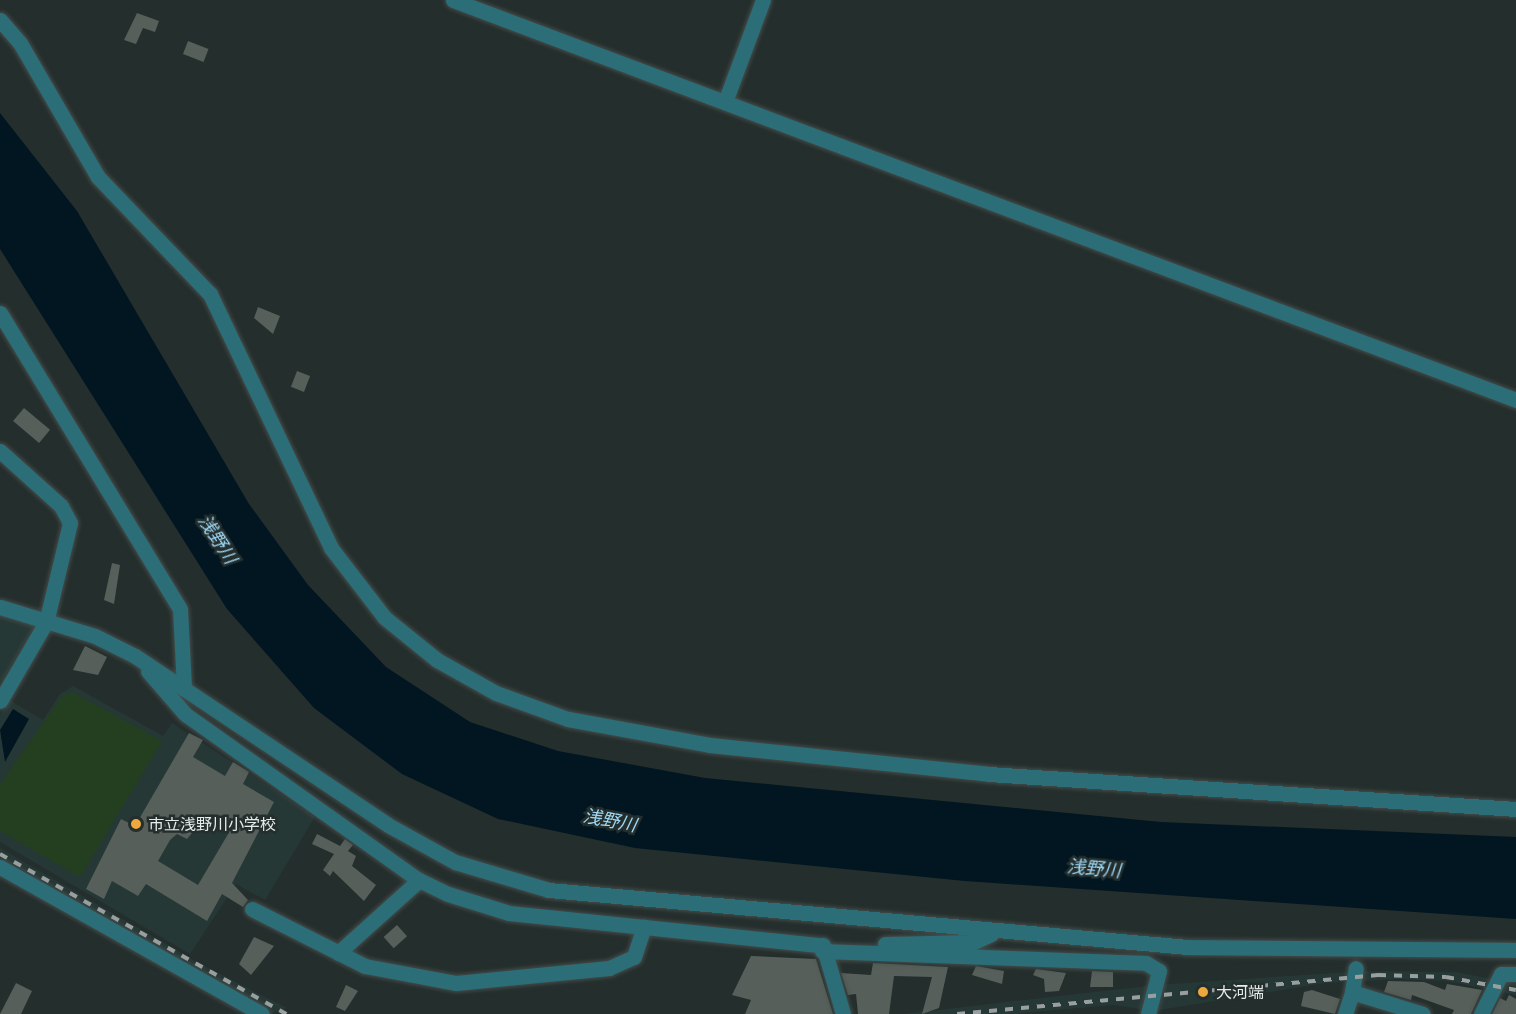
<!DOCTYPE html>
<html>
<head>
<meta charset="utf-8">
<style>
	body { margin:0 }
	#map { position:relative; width:1516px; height:1014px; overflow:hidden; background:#242e2c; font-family:Ubuntu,"Noto Sans JP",sans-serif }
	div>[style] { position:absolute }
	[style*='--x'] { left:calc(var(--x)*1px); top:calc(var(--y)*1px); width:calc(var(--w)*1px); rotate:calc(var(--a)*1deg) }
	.built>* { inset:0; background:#263836 }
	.green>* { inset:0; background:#243f20 }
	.water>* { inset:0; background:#011621 }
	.building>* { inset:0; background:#565f5a; transform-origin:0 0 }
	.roads { filter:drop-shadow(0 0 2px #434c4a) drop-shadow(0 0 2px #434c4a) }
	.minor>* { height:15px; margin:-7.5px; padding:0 7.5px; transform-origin:7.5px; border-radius:7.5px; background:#2c6e78 }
	.rail>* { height:4px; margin-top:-2px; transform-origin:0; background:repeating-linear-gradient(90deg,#989f9e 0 8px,transparent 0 16px) }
	.dots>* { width:16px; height:16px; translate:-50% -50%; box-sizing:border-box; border:3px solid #242e2c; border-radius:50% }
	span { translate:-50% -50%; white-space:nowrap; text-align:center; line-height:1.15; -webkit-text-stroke:5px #242e2c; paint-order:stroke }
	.poi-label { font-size:16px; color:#e5ebea }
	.left { translate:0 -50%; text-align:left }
	.water-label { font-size:18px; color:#9ed8f6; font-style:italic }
</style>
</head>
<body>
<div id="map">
	<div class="built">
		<div style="clip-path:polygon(0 615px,35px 625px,1px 682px,0 681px)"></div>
		<div style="clip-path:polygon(73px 686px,163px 736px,172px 723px,315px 817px,265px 900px,236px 884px,190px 954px,0 842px,0 715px,9px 700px,43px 720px,60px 694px)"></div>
		<div style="clip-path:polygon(0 848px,195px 961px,287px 1008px,270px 1014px,246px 1003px,0 862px)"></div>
		<div style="clip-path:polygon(1363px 971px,1456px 972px,1516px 984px,1516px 995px,1447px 981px,1399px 979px,1325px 983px,1153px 1011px,1114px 1005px,1011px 1014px,903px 1014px,1156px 985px)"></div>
	</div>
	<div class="green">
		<div style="clip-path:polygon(72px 692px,162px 741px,80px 877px,0 831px,0 784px,63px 695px)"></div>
	</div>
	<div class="water">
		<div style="clip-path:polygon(0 113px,77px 211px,249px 504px,308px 585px,386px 667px,470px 722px,558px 751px,705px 778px,1161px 822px,1516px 837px,1516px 919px,965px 881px,635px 848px,498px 819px,402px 774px,314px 708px,227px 609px,0 249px)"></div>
		<div style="clip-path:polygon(13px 709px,29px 719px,5px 762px,0 730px)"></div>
	</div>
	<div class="building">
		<div style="clip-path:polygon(137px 13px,159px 21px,155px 32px,143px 28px,136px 44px,124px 40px)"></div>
		<div style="left:188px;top:41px;width:22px;height:14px;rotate:21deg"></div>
		<div style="clip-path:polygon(258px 307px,280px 316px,273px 334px,254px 318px)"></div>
		<div style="left:297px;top:371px;width:14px;height:17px;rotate:21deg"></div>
		<div style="left:24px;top:408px;width:34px;height:17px;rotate:40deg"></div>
		<div style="clip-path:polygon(112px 563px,120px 565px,114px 604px,104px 600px)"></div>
		<div style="clip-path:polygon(85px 646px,107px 657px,98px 675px,73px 670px)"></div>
		<div style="clip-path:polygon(evenodd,189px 733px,203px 740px,193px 757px,225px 776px,233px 762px,249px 772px,243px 784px,274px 802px,232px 883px,248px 900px,243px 907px,222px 894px,207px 921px,146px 884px,138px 896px,112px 881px,104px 899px,86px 889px,121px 819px,135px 826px,189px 733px,207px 815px,231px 829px,198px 885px,158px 861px,170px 840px,177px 834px,187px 839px,207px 815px)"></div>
		<div style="clip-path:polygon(317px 834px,340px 846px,345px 839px,353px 845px,348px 851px,356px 856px,352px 866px,376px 885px,364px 901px,333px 871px,330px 876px,323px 870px,334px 854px,312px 844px)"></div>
		<div style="left:397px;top:925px;width:15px;height:18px;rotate:48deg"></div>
		<div style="clip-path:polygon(254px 937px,274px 946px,251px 975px,239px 964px)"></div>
		<div style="clip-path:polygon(751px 956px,816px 959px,833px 1014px,745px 1014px,751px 1000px,732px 995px)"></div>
		<div style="clip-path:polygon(873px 963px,948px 967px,939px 1008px,922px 1014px,932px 977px,894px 976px,889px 1014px,858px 1014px,856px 994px,848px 995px,841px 973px,871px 975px)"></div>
		<div style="clip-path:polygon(976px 966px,1004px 971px,1002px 984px,972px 975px)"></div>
		<div style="clip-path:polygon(1036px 969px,1066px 973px,1059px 991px,1045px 992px,1044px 979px,1033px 975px)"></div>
		<div style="clip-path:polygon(1092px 971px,1113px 972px,1113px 987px,1090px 987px)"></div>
		<div style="clip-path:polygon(1388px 981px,1424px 982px,1445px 990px,1447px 984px,1482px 990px,1471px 1014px,1452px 1014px,1454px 1010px,1412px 995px,1411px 1000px,1384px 992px)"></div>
		<div style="clip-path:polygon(16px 983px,32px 991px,21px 1014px,0 1014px)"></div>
		<div style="clip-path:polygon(346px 985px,358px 991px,345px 1011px,336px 1007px)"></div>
		<div style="clip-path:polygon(1312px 990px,1340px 999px,1335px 1014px,1301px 1006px,1304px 992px)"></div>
		<div style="clip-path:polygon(1509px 995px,1516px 999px,1516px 1014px,1492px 1014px,1500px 998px,1506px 1001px)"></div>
	</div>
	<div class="roads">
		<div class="minor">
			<div style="--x:453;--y:0;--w:1136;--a:20.62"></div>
			<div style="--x:0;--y:20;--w:30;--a:49"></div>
			<div style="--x:20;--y:43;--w:155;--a:59.8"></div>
			<div style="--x:98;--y:177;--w:162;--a:46.3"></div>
			<div style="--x:210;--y:294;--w:281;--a:64.5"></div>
			<div style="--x:331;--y:548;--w:88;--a:52.4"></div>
			<div style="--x:385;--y:618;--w:67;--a:38.9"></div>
			<div style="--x:437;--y:660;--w:68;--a:29.2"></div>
			<div style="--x:496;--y:693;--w:77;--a:19.9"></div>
			<div style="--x:568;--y:719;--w:144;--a:10.4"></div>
			<div style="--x:710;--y:745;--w:281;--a:5.9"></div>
			<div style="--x:989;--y:774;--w:528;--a:3.8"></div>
			<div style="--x:725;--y:102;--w:109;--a:-69.6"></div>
			<div style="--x:0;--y:313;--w:346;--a:58.7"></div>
			<div style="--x:180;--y:609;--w:80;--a:87.1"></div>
			<div style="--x:0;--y:451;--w:82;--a:42"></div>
			<div style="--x:61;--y:506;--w:19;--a:62"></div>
			<div style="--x:70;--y:523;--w:102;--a:103.6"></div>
			<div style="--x:46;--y:622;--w:91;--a:120.2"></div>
			<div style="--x:0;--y:607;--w:99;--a:17"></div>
			<div style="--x:95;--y:636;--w:45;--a:26.6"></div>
			<div style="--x:135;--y:656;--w:304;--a:33.7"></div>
			<div style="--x:388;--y:825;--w:77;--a:28.9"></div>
			<div style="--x:455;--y:862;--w:98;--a:16.6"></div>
			<div style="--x:549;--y:890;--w:642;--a:5.1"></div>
			<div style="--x:1188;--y:947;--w:328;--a:0.5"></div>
			<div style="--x:148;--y:671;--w:57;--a:49.3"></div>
			<div style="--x:185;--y:714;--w:287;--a:35.4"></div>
			<div style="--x:419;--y:880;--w:32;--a:26"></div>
			<div style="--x:448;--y:894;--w:64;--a:17.3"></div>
			<div style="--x:509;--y:913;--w:313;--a:5.9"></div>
			<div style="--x:0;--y:867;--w:300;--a:29.3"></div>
			<div style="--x:252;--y:909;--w:127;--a:26.8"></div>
			<div style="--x:365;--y:966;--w:93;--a:10.6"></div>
			<div style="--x:456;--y:983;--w:154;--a:-5.6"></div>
			<div style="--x:609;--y:968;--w:27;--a:-24"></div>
			<div style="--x:634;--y:957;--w:32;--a:-72"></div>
			<div style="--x:885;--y:944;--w:89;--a:-1.3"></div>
			<div style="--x:974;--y:942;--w:19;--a:-25"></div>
			<div style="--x:823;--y:945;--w:72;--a:73.8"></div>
			<div style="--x:822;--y:951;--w:324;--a:2.1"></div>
			<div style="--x:1146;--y:963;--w:15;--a:32"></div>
			<div style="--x:1159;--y:971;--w:44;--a:104.3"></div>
			<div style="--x:338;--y:953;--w:109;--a:-42"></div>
			<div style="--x:1352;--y:992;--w:24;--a:-81"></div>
			<div style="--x:1345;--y:1014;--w:23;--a:-72"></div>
			<div style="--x:1352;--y:992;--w:74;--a:17.2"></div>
			<div style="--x:1481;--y:1014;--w:45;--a:-63.4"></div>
			<div style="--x:1501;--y:974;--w:15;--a:0"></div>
		</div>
	</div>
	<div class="rail">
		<div style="--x:0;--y:854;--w:328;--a:29.2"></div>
		<div style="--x:957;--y:1014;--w:423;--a:-5.3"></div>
		<div style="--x:1378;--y:975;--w:68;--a:1.7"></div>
		<div style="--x:1446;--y:977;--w:71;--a:10.5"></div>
	</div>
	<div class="dots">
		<div style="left:136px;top:824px;background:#eea83c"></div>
		<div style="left:1203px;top:992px;background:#eea83c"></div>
	</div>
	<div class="poi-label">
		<span class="left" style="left:148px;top:824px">市立浅野川小学校</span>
		<span class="left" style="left:1216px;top:992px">大河端</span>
	</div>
	<div class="water-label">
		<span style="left:218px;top:539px;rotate:57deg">浅野川</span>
		<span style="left:610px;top:820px;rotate:11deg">浅野川</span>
		<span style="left:1094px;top:868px;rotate:5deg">浅野川</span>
	</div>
</div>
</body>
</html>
